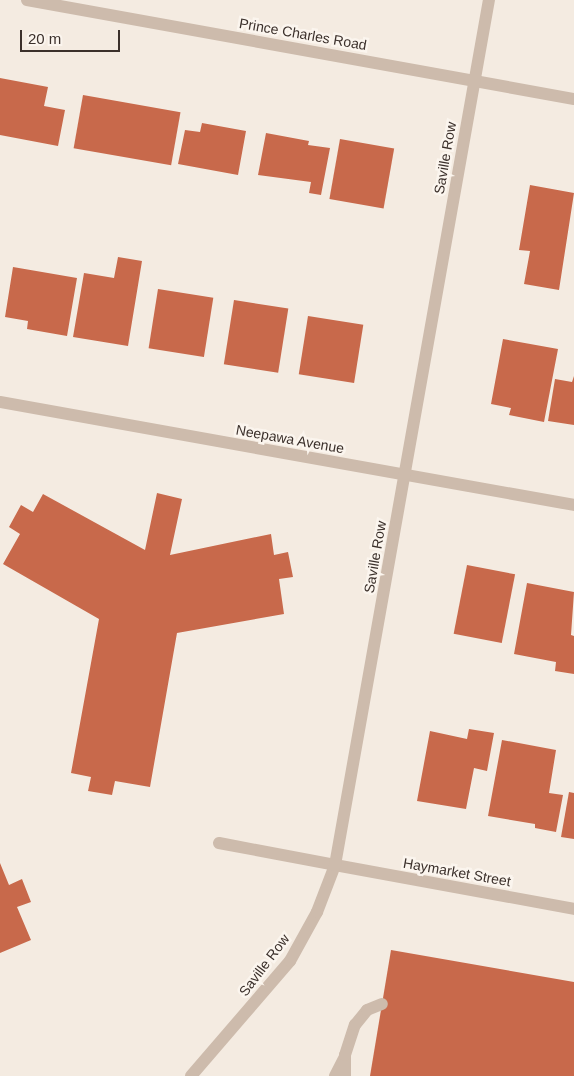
<!DOCTYPE html>
<html>
<head>
<meta charset="utf-8">
<style>
	body { margin:0 }
	#map { position:relative; width:574px; height:1076px; overflow:hidden; background:#f4ebe1; font-family:Arial,sans-serif }
	div>[style] { position:absolute }
	[style*='--x'] { left:calc(var(--x)*1px); top:calc(var(--y)*1px); width:calc(var(--w)*1px); rotate:calc(var(--a)*1deg) }
	.building>* { inset:0; background:#c8694b; transform-origin:0 0 }
	.service>* { height:12px; margin:-6px; padding:0 6px; transform-origin:6px; border-radius:6px; background:#cdbbac }
	.minor>* { height:12px; margin:-6px; padding:0 6px; transform-origin:6px; border-radius:6px; background:#cdbbac }
	.tertiary>* { height:12px; margin:-6px; padding:0 6px; transform-origin:6px; border-radius:6px; background:#cdbbac }
	span { translate:-50% -50%; white-space:nowrap; text-align:center; line-height:1.15; -webkit-text-stroke:5px #fbf5ee; paint-order:stroke }
	.street-label { font-size:14px; color:#3b302b }
	.scale { position:absolute; left:20px; top:30px; width:100px; height:22px; box-sizing:border-box; border:2px solid #3b302b; border-top:0; padding-left:6px; font-size:15px; line-height:18px; white-space:nowrap; color:#3b302b; -webkit-text-stroke:4px #fbf5ee; paint-order:stroke }
</style>
</head>
<body>
<div id="map">
	<div class="building">
		<div style="clip-path:polygon(0 78px,48px 87px,44px 106px,65px 110px,58px 146px,0 135px)"></div>
		<div style="left:83px;top:95px;width:99px;height:54px;rotate:10deg"></div>
		<div style="clip-path:polygon(202px 123px,246px 131px,238px 175px,178px 164px,185px 130px,200px 132px)"></div>
		<div style="clip-path:polygon(266px 133px,309px 141px,308px 145px,330px 148px,321px 195px,309px 193px,311px 182px,258px 175px)"></div>
		<div style="left:340px;top:139px;width:55px;height:61px;rotate:10deg"></div>
		<div style="clip-path:polygon(530px 185px,574px 193px,559px 290px,524px 284px,530px 251px,519px 250px)"></div>
		<div style="clip-path:polygon(118px 257px,142px 261px,128px 346px,73px 337px,84px 273px,114px 278px)"></div>
		<div style="clip-path:polygon(13px 267px,77px 278px,67px 336px,27px 329px,28px 321px,5px 317px)"></div>
		<div style="left:158px;top:289px;width:56px;height:60px;rotate:9deg"></div>
		<div style="left:234px;top:300px;width:55px;height:65px;rotate:9deg"></div>
		<div style="left:308px;top:316px;width:56px;height:59px;rotate:9deg"></div>
		<div style="clip-path:polygon(503px 339px,558px 349px,544px 422px,509px 415px,511px 408px,491px 404px)"></div>
		<div style="clip-path:polygon(574px 376px,574px 425px,548px 421px,555px 379px,572px 382px)"></div>
		<div style="clip-path:polygon(157px 493px,182px 499px,170px 555px,271px 534px,274px 555px,288px 552px,293px 577px,279px 579px,284px 614px,177px 633px,150px 787px,115px 781px,112px 795px,88px 791px,91px 777px,71px 773px,99px 619px,3px 564px,20px 534px,9px 527px,21px 505px,33px 512px,43px 494px,145px 550px)"></div>
		<div style="left:467px;top:565px;width:49px;height:70px;rotate:11deg"></div>
		<div style="clip-path:polygon(527px 583px,574px 592px,571px 635px,574px 636px,574px 674px,555px 671px,556px 662px,514px 654px)"></div>
		<div style="clip-path:polygon(469px 729px,494px 733px,487px 771px,474px 768px,466px 809px,417px 801px,430px 731px,467px 739px)"></div>
		<div style="clip-path:polygon(502px 740px,556px 750px,549px 793px,563px 795px,556px 832px,535px 828px,535px 824px,488px 816px)"></div>
		<div style="clip-path:polygon(569px 792px,574px 793px,574px 839px,561px 837px)"></div>
		<div style="clip-path:polygon(0 863px,9px 885px,22px 879px,31px 902px,17px 907px,31px 940px,0 953px)"></div>
		<div style="clip-path:polygon(391px 950px,574px 982px,574px 1076px,370px 1076px)"></div>
	</div>
	<div class="service">
		<div style="--x:219;--y:843;--w:118;--a:10.7"></div>
		<div style="--x:335;--y:1076;--w:20;--a:-63"></div>
		<div style="--x:345;--y:1076;--w:21;--a:-90"></div>
		<div style="--x:345;--y:1055;--w:32;--a:-72"></div>
		<div style="--x:355;--y:1025;--w:19;--a:-51"></div>
		<div style="--x:367;--y:1010;--w:16;--a:-22"></div>
	</div>
	<div class="minor">
		<div style="--x:27;--y:0;--w:556;--a:10.26"></div>
		<div style="--x:0;--y:402;--w:583;--a:10.17"></div>
		<div style="--x:335;--y:865;--w:243;--a:10.4"></div>
	</div>
	<div class="tertiary">
		<div style="--x:191;--y:1076;--w:152;--a:-49.3"></div>
		<div style="--x:290;--y:961;--w:56;--a:-61.1"></div>
		<div style="--x:317;--y:912;--w:50;--a:-69"></div>
		<div style="--x:335;--y:865;--w:879;--a:-79.91"></div>
	</div>
	<div class="street-label">
		<span style="left:303px;top:34px;rotate:10deg">Prince Charles Road</span>
		<span style="left:445px;top:158px;rotate:-80deg">Saville Row</span>
		<span style="left:290px;top:439px;rotate:10deg">Neepawa Avenue</span>
		<span style="left:375px;top:557px;rotate:-80deg">Saville Row</span>
		<span style="left:457px;top:872px;rotate:10deg">Haymarket Street</span>
		<span style="left:264px;top:965px;rotate:-53deg">Saville Row</span>
	</div>
	<div class="scale">20 m</div>
</div>
</body>
</html>
